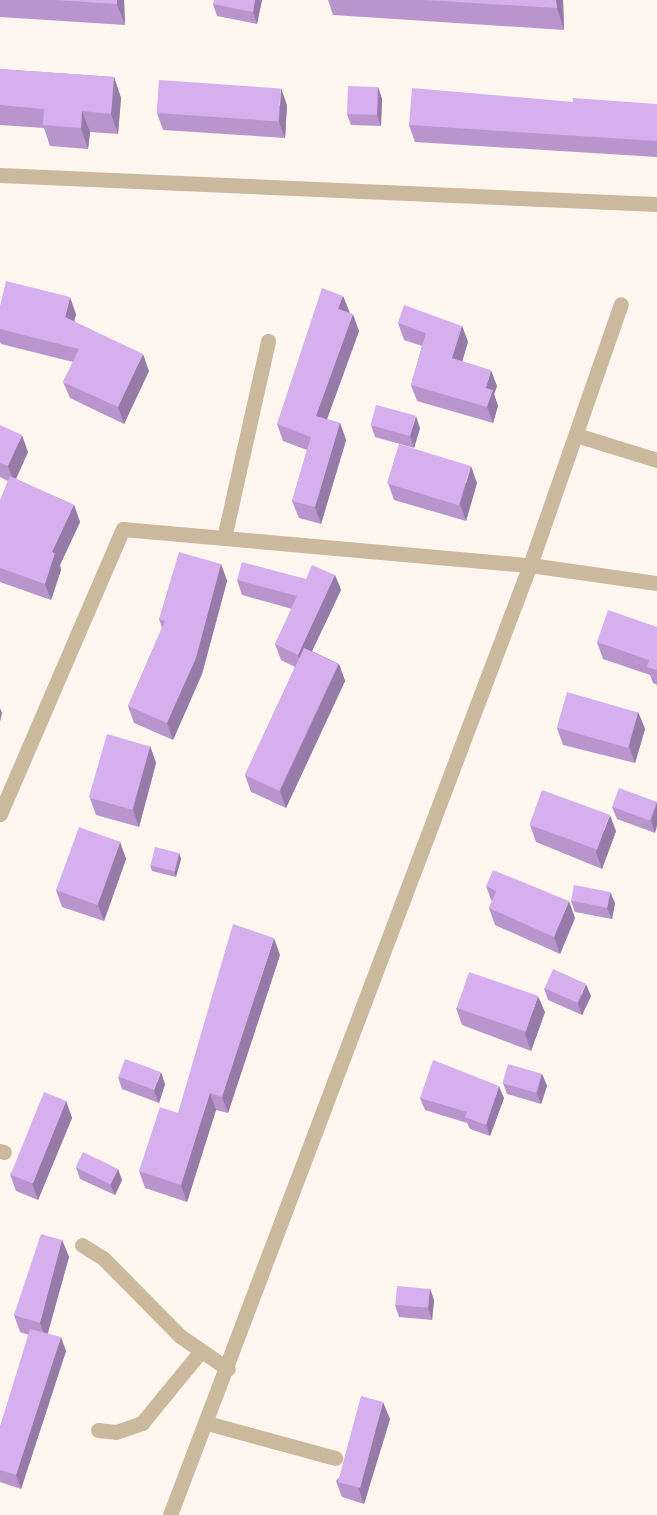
<!DOCTYPE html>
<html>
<head>
<meta charset="utf-8">
<style>
	body { margin:0 }
	#map { position:relative; width:657px; height:1515px; overflow:hidden; background:#fef6ef; font-family:Figtree,sans-serif }
	div>[style] { position:absolute }
	[style*='--x'] { left:calc(var(--x)*1px); top:calc(var(--y)*1px); width:calc(var(--w)*1px); rotate:calc(var(--a)*1deg) }
	.minor>* { height:15px; margin:-7.5px; padding:0 7.5px; transform-origin:7.5px; border-radius:7.5px; background:#cab99d }
	.wall>* { inset:0; background:#b896cd }
	.shaded-wall>* { inset:0; background:#967aa7 }
	.building>* { inset:0; background:#d6afee; transform-origin:0 0 }
	span { translate:-50% -50%; white-space:nowrap; text-align:center; line-height:1.15; -webkit-text-stroke:4px #fff; paint-order:stroke }
</style>
</head>
<body>
<div id="map">
	<div class="minor">
		<div style="--x:0;--y:175;--w:658;--a:2.53"></div>
		<div style="--x:576;--y:435;--w:85;--a:17.2"></div>
		<div style="--x:224;--y:538;--w:202;--a:-77.4"></div>
		<div style="--x:0;--y:814;--w:310;--a:-66.7"></div>
		<div style="--x:123;--y:529;--w:409;--a:5.1"></div>
		<div style="--x:530;--y:565;--w:128;--a:8.1"></div>
		<div style="--x:0;--y:1151;--w:4;--a:14"></div>
		<div style="--x:82;--y:1245;--w:25;--a:32"></div>
		<div style="--x:103;--y:1258;--w:110;--a:45.4"></div>
		<div style="--x:180;--y:1336;--w:58;--a:34.5"></div>
		<div style="--x:207;--y:1423;--w:133;--a:15.3"></div>
		<div style="--x:98;--y:1430;--w:18;--a:6"></div>
		<div style="--x:116;--y:1432;--w:28;--a:-19"></div>
		<div style="--x:142;--y:1423;--w:93;--a:-50.7"></div>
		<div style="--x:170;--y:1515;--w:1016;--a:-69.25"></div>
		<div style="--x:530;--y:565;--w:276;--a:-70.8"></div>
	</div>
	<div class="wall">
		<div style="clip-path:polygon(0 0,124px 0,125px 25px,0 17px)"></div>
		<div style="clip-path:polygon(262px 0,257px 24px,217px 16px,213px 4px)"></div>
		<div style="clip-path:polygon(328px 0,563px 0,564px 30px,333px 15px)"></div>
		<div style="clip-path:polygon(0 69px,114px 77px,121px 98px,118px 134px,90px 132px,88px 149px,50px 146px,44px 128px,0 125px)"></div>
		<div style="clip-path:polygon(378px 87px,382px 99px,381px 126px,351px 125px,347px 114px)"></div>
		<div style="clip-path:polygon(657px 104px,657px 157px,415px 142px,409px 125px)"></div>
		<div style="clip-path:polygon(287px 105px,285px 138px,163px 130px,157px 113px)"></div>
		<div style="clip-path:polygon(343px 296px,349px 313px,359px 331px,327px 419px,340px 423px,346px 440px,321px 524px,299px 518px,292px 501px,307px 450px,283px 441px,277px 424px)"></div>
		<div style="clip-path:polygon(76px 314px,74px 321px,149px 371px,124px 424px,70px 398px,63px 382px,73px 362px,1px 344px,0 342px,0 329px)"></div>
		<div style="clip-path:polygon(398px 323px,462px 326px,468px 342px,462px 361px,497px 386px,494px 394px,498px 406px,493px 423px,417px 401px,411px 385px,422px 346px,404px 340px)"></div>
		<div style="clip-path:polygon(0 425px,28px 452px,16px 479px,74px 505px,80px 522px,60px 565px,61px 570px,51px 600px,0 582px,0 501px,8px 481px,0 477px)"></div>
		<div style="clip-path:polygon(371px 425px,420px 428px,414px 448px,375px 437px)"></div>
		<div style="clip-path:polygon(388px 483px,477px 483px,466px 521px,394px 500px)"></div>
		<div style="clip-path:polygon(221px 564px,227px 581px,202px 674px,173px 740px,134px 723px,128px 706px,162px 628px,159px 619px)"></div>
		<div style="clip-path:polygon(335px 575px,341px 590px,312px 651px,339px 664px,345px 681px,286px 808px,251px 792px,245px 775px,295px 667px,281px 660px,275px 644px,292px 609px,242px 595px,237px 580px,306px 579px)"></div>
		<div style="clip-path:polygon(657px 627px,657px 685px,653px 683px,650px 675px,603px 659px,597px 642px)"></div>
		<div style="clip-path:polygon(638px 712px,645px 729px,635px 763px,563px 745px,557px 728px)"></div>
		<div style="clip-path:polygon(150px 746px,156px 763px,139px 827px,96px 815px,90px 798px)"></div>
		<div style="clip-path:polygon(657px 802px,655px 833px,617px 819px,612px 807px)"></div>
		<div style="clip-path:polygon(530px 825px,616px 831px,602px 869px,536px 842px)"></div>
		<div style="clip-path:polygon(120px 842px,126px 859px,104px 921px,62px 907px,56px 890px)"></div>
		<div style="clip-path:polygon(179px 853px,181px 859px,176px 877px,152px 871px,150px 865px)"></div>
		<div style="clip-path:polygon(486px 886px,575px 918px,560px 954px,495px 925px,489px 908px,492px 902px)"></div>
		<div style="clip-path:polygon(610px 892px,615px 903px,612px 919px,575px 912px,571px 901px)"></div>
		<div style="clip-path:polygon(280px 955px,228px 1113px,216px 1110px,187px 1202px,145px 1188px,139px 1171px,178px 1113px)"></div>
		<div style="clip-path:polygon(544px 988px,591px 996px,582px 1015px,548px 1000px)"></div>
		<div style="clip-path:polygon(456px 1008px,545px 1012px,531px 1051px,462px 1025px)"></div>
		<div style="clip-path:polygon(542px 1074px,547px 1086px,541px 1104px,507px 1094px,503px 1083px)"></div>
		<div style="clip-path:polygon(118px 1077px,165px 1084px,159px 1103px,122px 1089px)"></div>
		<div style="clip-path:polygon(420px 1098px,504px 1098px,490px 1136px,470px 1129px,467px 1123px,425px 1110px)"></div>
		<div style="clip-path:polygon(66px 1101px,72px 1118px,38px 1200px,16px 1191px,10px 1174px)"></div>
		<div style="clip-path:polygon(76px 1167px,122px 1180px,115px 1195px,80px 1179px)"></div>
		<div style="clip-path:polygon(62px 1240px,69px 1257px,48px 1333px,66px 1351px,21px 1489px,0 1482px,0 1427px,29px 1335px,20px 1332px,14px 1315px)"></div>
		<div style="clip-path:polygon(430px 1289px,434px 1300px,432px 1320px,399px 1317px,395px 1305px)"></div>
		<div style="clip-path:polygon(390px 1419px,364px 1504px,342px 1497px,336px 1481px)"></div>
	</div>
	<div class="shaded-wall">
		<div style="clip-path:polygon(117px 0,124px 0,125px 25px,117px 4px)"></div>
		<div style="clip-path:polygon(255px 0,262px 0,257px 24px,253px 12px)"></div>
		<div style="clip-path:polygon(556px 0,563px 0,564px 30px,557px 8px)"></div>
		<div style="clip-path:polygon(114px 77px,121px 98px,118px 134px,111px 114px)"></div>
		<div style="clip-path:polygon(378px 87px,382px 99px,381px 126px,377px 115px)"></div>
		<div style="clip-path:polygon(281px 88px,287px 105px,285px 138px,279px 122px)"></div>
		<div style="clip-path:polygon(82px 111px,90px 132px,88px 149px,81px 128px)"></div>
		<div style="clip-path:polygon(343px 296px,350px 313px,338px 309px)"></div>
		<div style="clip-path:polygon(70px 297px,76px 314px,71px 334px,65px 317px)"></div>
		<div style="clip-path:polygon(353px 314px,359px 331px,322px 433px,316px 416px)"></div>
		<div style="clip-path:polygon(462px 326px,468px 342px,458px 375px,452px 358px)"></div>
		<div style="clip-path:polygon(143px 354px,149px 371px,124px 424px,118px 407px)"></div>
		<div style="clip-path:polygon(491px 370px,497px 386px,494px 394px,498px 406px,493px 423px,487px 407px,486px 388px)"></div>
		<div style="clip-path:polygon(416px 416px,420px 428px,414px 448px,410px 436px)"></div>
		<div style="clip-path:polygon(340px 423px,346px 440px,321px 524px,315px 507px)"></div>
		<div style="clip-path:polygon(22px 435px,28px 452px,14px 483px,8px 466px)"></div>
		<div style="clip-path:polygon(471px 466px,477px 483px,466px 521px,460px 504px)"></div>
		<div style="clip-path:polygon(74px 505px,80px 522px,60px 565px,61px 570px,51px 600px,45px 584px,52px 552px)"></div>
		<div style="clip-path:polygon(221px 564px,227px 581px,202px 674px,173px 740px,167px 723px)"></div>
		<div style="clip-path:polygon(335px 575px,341px 590px,303px 670px,298px 655px)"></div>
		<div style="clip-path:polygon(339px 664px,345px 681px,286px 808px,280px 791px)"></div>
		<div style="clip-path:polygon(0 708px,2px 713px,0 722px)"></div>
		<div style="clip-path:polygon(638px 712px,645px 729px,635px 763px,629px 746px)"></div>
		<div style="clip-path:polygon(150px 746px,156px 763px,139px 827px,133px 810px)"></div>
		<div style="clip-path:polygon(657px 803px,657px 826px,655px 833px,651px 821px)"></div>
		<div style="clip-path:polygon(610px 815px,616px 831px,602px 869px,596px 852px)"></div>
		<div style="clip-path:polygon(120px 842px,126px 859px,104px 921px,98px 905px)"></div>
		<div style="clip-path:polygon(179px 853px,181px 859px,176px 877px,174px 871px)"></div>
		<div style="clip-path:polygon(610px 892px,615px 903px,612px 919px,607px 908px)"></div>
		<div style="clip-path:polygon(569px 901px,575px 918px,560px 954px,554px 937px)"></div>
		<div style="clip-path:polygon(274px 938px,280px 955px,228px 1113px,222px 1097px)"></div>
		<div style="clip-path:polygon(586px 984px,591px 996px,582px 1015px,578px 1004px)"></div>
		<div style="clip-path:polygon(538px 996px,545px 1012px,531px 1051px,525px 1034px)"></div>
		<div style="clip-path:polygon(161px 1072px,165px 1084px,159px 1103px,154px 1091px)"></div>
		<div style="clip-path:polygon(542px 1074px,547px 1086px,541px 1104px,537px 1093px)"></div>
		<div style="clip-path:polygon(499px 1086px,504px 1098px,490px 1136px,486px 1125px)"></div>
		<div style="clip-path:polygon(210px 1093px,216px 1110px,187px 1202px,181px 1185px)"></div>
		<div style="clip-path:polygon(66px 1101px,72px 1118px,38px 1200px,32px 1183px)"></div>
		<div style="clip-path:polygon(118px 1169px,122px 1180px,115px 1195px,110px 1184px)"></div>
		<div style="clip-path:polygon(62px 1240px,69px 1257px,46px 1339px,40px 1323px)"></div>
		<div style="clip-path:polygon(430px 1289px,434px 1300px,432px 1320px,428px 1308px)"></div>
		<div style="clip-path:polygon(61px 1337px,66px 1351px,21px 1489px,16px 1475px)"></div>
		<div style="clip-path:polygon(383px 1402px,390px 1419px,364px 1504px,358px 1487px)"></div>
	</div>
	<div class="building">
		<div style="clip-path:polygon(57px 0,117px 0,117px 4px)"></div>
		<div style="clip-path:polygon(214px 0,255px 0,253px 12px,213px 4px)"></div>
		<div style="clip-path:polygon(425px 0,556px 0,557px 8px)"></div>
		<div style="clip-path:polygon(0 69px,114px 77px,111px 114px,82px 111px,81px 128px,43px 125px,44px 109px,0 105px)"></div>
		<div style="left:159px;top:80px;width:122px;height:33px;rotate:4deg"></div>
		<div style="left:348px;top:86px;width:30px;height:28px;rotate:2deg"></div>
		<div style="clip-path:polygon(412px 88px,573px 102px,573px 98px,657px 104px,657px 141px,409px 125px)"></div>
		<div style="clip-path:polygon(6px 281px,70px 297px,65px 317px,143px 354px,118px 407px,63px 382px,79px 349px,0 329px,0 306px)"></div>
		<div style="clip-path:polygon(322px 288px,343px 296px,338px 309px,353px 314px,316px 416px,340px 423px,315px 507px,292px 501px,311px 437px,277px 424px)"></div>
		<div style="clip-path:polygon(404px 305px,462px 326px,452px 358px,491px 370px,486px 388px,493px 390px,487px 407px,411px 385px,426px 333px,398px 323px)"></div>
		<div style="left:376px;top:405px;width:41px;height:21px;rotate:15deg"></div>
		<div style="clip-path:polygon(0 425px,22px 435px,8px 466px,0 463px)"></div>
		<div style="left:399px;top:444px;width:75px;height:41px;rotate:17deg"></div>
		<div style="clip-path:polygon(10px 476px,74px 505px,52px 552px,55px 553px,45px 584px,0 568px,0 501px)"></div>
		<div style="clip-path:polygon(179px 552px,221px 564px,196px 658px,167px 723px,128px 706px,165px 621px,159px 619px)"></div>
		<div style="clip-path:polygon(242px 562px,306px 579px,312px 565px,335px 575px,298px 655px,275px 644px,297px 596px,237px 580px)"></div>
		<div style="clip-path:polygon(608px 610px,657px 627px,657px 670px,647px 667px,649px 660px,597px 642px)"></div>
		<div style="left:304px;top:648px;width:38px;height:140px;rotate:25deg"></div>
		<div style="left:567px;top:692px;width:74px;height:37px;rotate:16deg"></div>
		<div style="left:107px;top:734px;width:45px;height:66px;rotate:16deg"></div>
		<div style="left:619px;top:788px;width:40px;height:20px;rotate:20deg"></div>
		<div style="left:542px;top:790px;width:72px;height:37px;rotate:20deg"></div>
		<div style="left:79px;top:827px;width:44px;height:67px;rotate:20deg"></div>
		<div style="left:155px;top:847px;width:25px;height:19px;rotate:14deg"></div>
		<div style="clip-path:polygon(493px 870px,569px 901px,554px 937px,489px 908px,496px 891px,486px 886px)"></div>
		<div style="left:574px;top:885px;width:37px;height:16px;rotate:11deg"></div>
		<div style="clip-path:polygon(233px 924px,274px 938px,222px 1097px,210px 1093px,181px 1185px,139px 1171px,160px 1107px,178px 1113px)"></div>
		<div style="left:553px;top:969px;width:36px;height:21px;rotate:24deg"></div>
		<div style="left:469px;top:972px;width:73px;height:38px;rotate:19deg"></div>
		<div style="left:125px;top:1059px;width:38px;height:19px;rotate:20deg"></div>
		<div style="clip-path:polygon(433px 1060px,499px 1086px,486px 1125px,465px 1117px,467px 1112px,420px 1098px)"></div>
		<div style="left:508px;top:1064px;width:35px;height:20px;rotate:16deg"></div>
		<div style="left:44px;top:1092px;width:24px;height:89px;rotate:22deg"></div>
		<div style="left:83px;top:1152px;width:39px;height:17px;rotate:26deg"></div>
		<div style="clip-path:polygon(41px 1234px,62px 1240px,40px 1323px,14px 1315px)"></div>
		<div style="left:397px;top:1286px;width:33px;height:19px;rotate:5deg"></div>
		<div style="clip-path:polygon(30px 1329px,61px 1337px,16px 1475px,0 1470px,0 1427px)"></div>
		<div style="left:361px;top:1396px;width:23px;height:89px;rotate:15deg"></div>
	</div>
</div>
</body>
</html>
